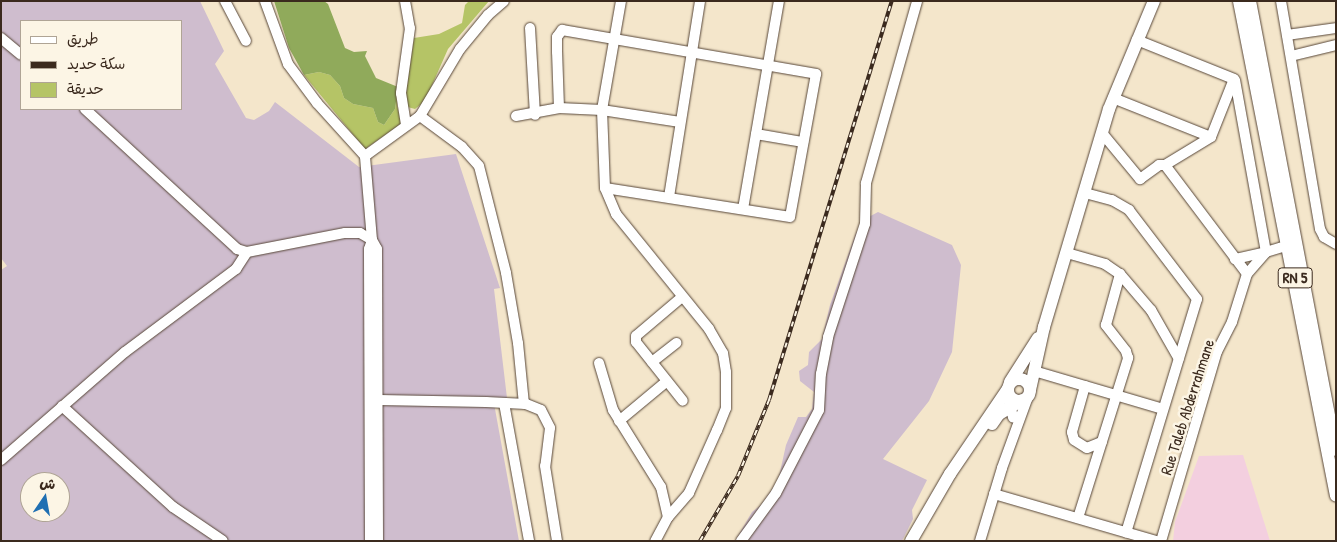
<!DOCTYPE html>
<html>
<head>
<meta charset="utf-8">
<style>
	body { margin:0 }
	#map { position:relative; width:1337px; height:542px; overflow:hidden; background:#f4e6cb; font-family:"Patrick Hand","Playpen Sans Arabic",sans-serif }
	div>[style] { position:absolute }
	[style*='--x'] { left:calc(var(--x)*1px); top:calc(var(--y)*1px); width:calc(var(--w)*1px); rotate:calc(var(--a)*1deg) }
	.built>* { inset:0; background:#f3cfdf }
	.industrial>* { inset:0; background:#cfbdce }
	.green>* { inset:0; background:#b5c466 }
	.forest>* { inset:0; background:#90aa5b }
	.roads { filter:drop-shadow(0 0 1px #574638) drop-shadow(0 0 1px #574638) }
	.minor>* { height:10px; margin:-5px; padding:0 5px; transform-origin:5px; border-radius:5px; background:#fff }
	.major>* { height:12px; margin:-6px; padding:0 6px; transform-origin:6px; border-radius:6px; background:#fff }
	.major>.ring { margin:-6px; padding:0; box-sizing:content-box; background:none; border:12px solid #fff; border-radius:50% }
	.rail>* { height:4px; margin-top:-2px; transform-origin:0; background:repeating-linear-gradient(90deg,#fcf5e5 0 5.5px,#3b2a1e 0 11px); box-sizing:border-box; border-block:1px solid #3b2a1e }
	span { translate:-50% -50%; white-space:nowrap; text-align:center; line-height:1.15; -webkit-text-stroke:5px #fcf5e5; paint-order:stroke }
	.shield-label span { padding:1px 4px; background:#fcf5e5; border:1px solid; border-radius:4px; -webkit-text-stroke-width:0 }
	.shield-label { font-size:15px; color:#3b2a1e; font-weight:700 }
	.street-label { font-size:16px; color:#3b2a1e }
	.frame { position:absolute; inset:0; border:2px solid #3b2a1e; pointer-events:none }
	.legend { position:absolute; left:20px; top:20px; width:162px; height:90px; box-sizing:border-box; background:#fcf5e5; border:1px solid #afa495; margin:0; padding:6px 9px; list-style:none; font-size:15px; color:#3b2a1e }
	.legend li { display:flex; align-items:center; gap:10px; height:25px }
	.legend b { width:25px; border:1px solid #afa495 }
	.north { position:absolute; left:20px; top:472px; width:50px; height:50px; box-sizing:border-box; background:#fcf5e5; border:1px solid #afa495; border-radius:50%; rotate:12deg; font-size:14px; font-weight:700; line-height:20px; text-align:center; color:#3b2a1e }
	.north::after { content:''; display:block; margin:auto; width:18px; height:22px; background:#1f6fb2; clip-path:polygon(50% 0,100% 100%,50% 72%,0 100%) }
</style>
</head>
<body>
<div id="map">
	<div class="built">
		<div style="clip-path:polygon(1243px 455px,1270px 541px,1173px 541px,1175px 522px,1199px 456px)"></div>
	</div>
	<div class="industrial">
		<div style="clip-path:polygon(evenodd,1px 1px,200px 1px,224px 51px,215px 64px,246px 118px,254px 120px,269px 111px,275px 102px,359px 167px,456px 154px,500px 288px,494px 289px,507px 398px,493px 398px,519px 541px,1px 541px,1px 270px,7px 266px,1px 258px,1px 1px,21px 21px,181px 21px,181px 109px,21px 109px,21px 21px,1px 1px,30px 482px,60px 482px,60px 512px,30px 512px,30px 482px)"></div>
		<div style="clip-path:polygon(878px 212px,952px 245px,961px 265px,952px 352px,929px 401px,883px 459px,927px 480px,912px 510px,913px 519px,902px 541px,735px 541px,752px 512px,761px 505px,778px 481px,786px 445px,798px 417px,806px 417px,812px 409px,814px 392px,800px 381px,799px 371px,808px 365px,809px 352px,822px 339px,830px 305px,856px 233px,865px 219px)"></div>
	</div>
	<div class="green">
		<div style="clip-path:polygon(469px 1px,489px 1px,448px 49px,425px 101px,415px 109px,404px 106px,414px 38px,439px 34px,462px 23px,465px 5px)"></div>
		<div style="clip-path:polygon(319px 72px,330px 75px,340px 86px,344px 98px,353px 104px,373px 108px,378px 122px,384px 125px,395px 109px,398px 87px,397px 106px,402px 123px,365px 149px,304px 75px)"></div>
	</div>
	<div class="forest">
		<div style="clip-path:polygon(274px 1px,324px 1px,328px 4px,345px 48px,354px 52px,367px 51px,365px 56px,376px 78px,398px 87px,395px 109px,384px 125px,378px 122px,373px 108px,353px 104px,344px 98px,340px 86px,330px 75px,319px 72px,304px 75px,289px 48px)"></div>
	</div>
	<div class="roads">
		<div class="minor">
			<div style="--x:225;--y:1;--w:45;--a:62.3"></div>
			<div style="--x:265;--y:1;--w:67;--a:69.9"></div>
			<div style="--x:288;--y:64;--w:49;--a:53.4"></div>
			<div style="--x:317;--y:103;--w:72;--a:47.8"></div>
			<div style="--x:405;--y:1;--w:27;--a:80"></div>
			<div style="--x:410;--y:28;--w:66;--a:97.9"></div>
			<div style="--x:401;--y:93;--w:33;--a:81"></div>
			<div style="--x:621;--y:1;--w:111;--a:99.9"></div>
			<div style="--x:602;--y:110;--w:78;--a:87.8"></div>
			<div style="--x:605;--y:188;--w:28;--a:67"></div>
			<div style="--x:616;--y:214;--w:148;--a:51"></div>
			<div style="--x:709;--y:329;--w:28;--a:60"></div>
			<div style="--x:723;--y:353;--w:19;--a:81"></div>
			<div style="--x:726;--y:372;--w:36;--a:90"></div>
			<div style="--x:726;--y:408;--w:24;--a:112"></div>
			<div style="--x:717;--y:430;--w:69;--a:114"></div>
			<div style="--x:689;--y:493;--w:32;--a:131"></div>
			<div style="--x:668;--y:517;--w:27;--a:118"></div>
			<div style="--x:1281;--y:1;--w:231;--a:80.3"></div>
			<div style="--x:1320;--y:229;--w:9;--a:63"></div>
			<div style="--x:1324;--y:237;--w:14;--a:30"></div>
			<div style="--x:530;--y:28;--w:87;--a:86.7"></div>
			<div style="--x:1287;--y:35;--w:49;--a:-8.1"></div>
			<div style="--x:1;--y:38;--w:26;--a:40"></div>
			<div style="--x:1291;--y:56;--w:46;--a:-13.7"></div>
			<div style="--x:1235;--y:80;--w:175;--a:79.8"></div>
			<div style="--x:1266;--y:252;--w:32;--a:167"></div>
			<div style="--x:1113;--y:98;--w:105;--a:21.7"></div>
			<div style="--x:1211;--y:137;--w:62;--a:-68.4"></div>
			<div style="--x:1234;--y:79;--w:105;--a:-158.1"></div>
			<div style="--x:559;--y:108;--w:56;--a:-92"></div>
			<div style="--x:557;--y:52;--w:15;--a:-90"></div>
			<div style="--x:557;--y:37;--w:9;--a:-54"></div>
			<div style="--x:562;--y:30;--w:258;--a:9.8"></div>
			<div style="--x:816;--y:74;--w:145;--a:100.3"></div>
			<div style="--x:790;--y:217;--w:187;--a:-171.1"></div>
			<div style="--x:85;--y:109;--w:207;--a:42.6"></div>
			<div style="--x:237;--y:249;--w:10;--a:17"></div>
			<div style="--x:247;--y:252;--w:100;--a:-11"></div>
			<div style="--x:345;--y:233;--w:15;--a:0"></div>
			<div style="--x:360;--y:233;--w:14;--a:30"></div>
			<div style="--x:420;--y:116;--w:52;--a:36.4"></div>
			<div style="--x:462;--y:147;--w:25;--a:48"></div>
			<div style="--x:479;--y:166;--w:110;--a:75.8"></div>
			<div style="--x:506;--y:273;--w:71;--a:80.3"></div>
			<div style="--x:518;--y:343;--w:61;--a:84.4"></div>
			<div style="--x:516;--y:116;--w:44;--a:-10.5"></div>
			<div style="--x:559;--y:108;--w:43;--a:2.7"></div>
			<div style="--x:602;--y:110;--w:79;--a:8.7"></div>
			<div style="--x:1102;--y:133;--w:60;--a:50.4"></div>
			<div style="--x:1140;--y:179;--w:24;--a:-36"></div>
			<div style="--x:1159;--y:165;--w:6;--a:0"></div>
			<div style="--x:1165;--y:165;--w:136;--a:53"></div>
			<div style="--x:1247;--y:274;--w:50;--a:107.4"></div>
			<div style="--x:1232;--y:322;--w:33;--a:117"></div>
			<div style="--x:1217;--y:351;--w:198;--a:106.4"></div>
			<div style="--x:756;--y:134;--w:48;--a:9.7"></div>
			<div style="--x:1165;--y:165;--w:54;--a:-31.3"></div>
			<div style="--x:1085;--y:193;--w:28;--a:15"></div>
			<div style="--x:1112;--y:200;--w:20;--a:30"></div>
			<div style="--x:1129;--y:210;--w:112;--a:52.6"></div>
			<div style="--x:1197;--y:299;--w:244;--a:106.9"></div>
			<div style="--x:669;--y:197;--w:198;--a:-81"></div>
			<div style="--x:743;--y:209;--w:211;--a:-80.2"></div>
			<div style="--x:1067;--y:253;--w:40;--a:16"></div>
			<div style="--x:1105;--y:264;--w:18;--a:34"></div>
			<div style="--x:1120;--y:274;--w:48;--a:49.3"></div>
			<div style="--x:1151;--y:310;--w:56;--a:60.3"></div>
			<div style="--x:1247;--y:274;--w:29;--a:-49"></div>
			<div style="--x:1266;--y:252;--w:24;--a:-17"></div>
			<div style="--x:682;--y:297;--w:60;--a:139.7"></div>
			<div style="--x:636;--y:336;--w:6;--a:90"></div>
			<div style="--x:636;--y:342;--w:75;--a:51.5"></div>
			<div style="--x:652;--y:362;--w:31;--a:-38"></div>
			<div style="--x:599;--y:363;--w:49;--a:73.4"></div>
			<div style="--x:613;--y:410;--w:91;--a:58.1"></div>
			<div style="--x:661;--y:487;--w:31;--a:77"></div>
			<div style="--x:1034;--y:371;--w:134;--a:16.4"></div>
			<div style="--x:1085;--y:386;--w:48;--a:105.8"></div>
			<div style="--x:1072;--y:432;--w:8;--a:76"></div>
			<div style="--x:1074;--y:440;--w:15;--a:32"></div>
			<div style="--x:1087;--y:448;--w:16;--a:-22"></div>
			<div style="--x:1008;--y:394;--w:24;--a:78"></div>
			<div style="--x:379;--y:400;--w:107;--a:1.1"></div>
			<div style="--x:486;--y:402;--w:40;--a:2.9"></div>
			<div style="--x:526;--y:404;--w:16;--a:22"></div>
			<div style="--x:541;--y:410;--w:20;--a:63"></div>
			<div style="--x:550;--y:428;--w:38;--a:97"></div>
			<div style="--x:545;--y:466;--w:76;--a:80.9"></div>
			<div style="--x:504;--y:403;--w:140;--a:79.7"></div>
			<div style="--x:62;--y:406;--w:150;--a:42.3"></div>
			<div style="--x:173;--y:507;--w:60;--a:34.2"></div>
			<div style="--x:619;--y:421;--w:62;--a:-39.8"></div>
			<div style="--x:1;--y:460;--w:164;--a:-41.1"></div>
			<div style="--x:125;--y:352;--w:139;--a:-36.8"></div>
			<div style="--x:236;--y:269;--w:20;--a:-57"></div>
			<div style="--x:994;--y:494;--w:169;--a:16.2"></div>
			<div style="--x:1078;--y:518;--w:168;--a:-72.6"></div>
			<div style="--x:1128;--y:358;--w:7;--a:-106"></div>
			<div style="--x:1126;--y:351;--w:33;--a:-128"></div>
			<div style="--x:1106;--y:325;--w:53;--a:-74.6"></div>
			<div style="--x:370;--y:541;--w:292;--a:-90.2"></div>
			<div style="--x:369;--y:249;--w:9;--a:-72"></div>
			<div style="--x:378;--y:541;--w:292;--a:-90.2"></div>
			<div style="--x:377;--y:249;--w:10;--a:-119"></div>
			<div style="--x:372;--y:240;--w:84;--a:-94.8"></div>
			<div style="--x:365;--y:156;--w:68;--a:-36"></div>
			<div style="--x:420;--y:116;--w:78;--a:-59.2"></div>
			<div style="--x:460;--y:49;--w:44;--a:-50.5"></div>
			<div style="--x:488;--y:15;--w:21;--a:-41"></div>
			<div style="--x:741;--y:541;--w:59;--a:-53.9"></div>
			<div style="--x:776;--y:493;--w:93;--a:-62.6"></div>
			<div style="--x:819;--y:410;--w:36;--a:-87"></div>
			<div style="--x:821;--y:374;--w:38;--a:-79"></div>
			<div style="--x:828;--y:337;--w:119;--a:-71.9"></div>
			<div style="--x:865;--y:224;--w:41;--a:-88.6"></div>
			<div style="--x:866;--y:183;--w:189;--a:-74.3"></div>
			<div style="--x:980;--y:541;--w:76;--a:-73.2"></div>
			<div style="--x:1002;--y:468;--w:79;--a:-70"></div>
		</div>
		<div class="major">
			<div style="--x:1239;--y:1;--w:504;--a:78.91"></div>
			<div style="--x:1250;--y:1;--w:457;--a:79.2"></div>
			<div class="ring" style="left:1008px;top:379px;width:10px;height:10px"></div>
			<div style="--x:1010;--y:382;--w:52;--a:-57.5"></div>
			<div style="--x:1030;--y:390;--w:65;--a:-77.5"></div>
			<div style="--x:1044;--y:327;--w:227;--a:-73.4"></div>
			<div style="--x:1109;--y:109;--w:117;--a:-67.4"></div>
			<div style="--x:992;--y:424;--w:12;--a:-55"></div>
			<div style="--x:999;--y:414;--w:26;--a:-31"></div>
			<div style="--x:911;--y:541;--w:78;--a:-59.8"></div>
			<div style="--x:950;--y:474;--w:102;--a:-55.8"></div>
		</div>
	</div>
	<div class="rail">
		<div style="--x:700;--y:541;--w:75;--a:-59.7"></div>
		<div style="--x:738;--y:476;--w:82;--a:-67.8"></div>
		<div style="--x:769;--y:400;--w:418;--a:-72.9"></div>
	</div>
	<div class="shield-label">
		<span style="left:1295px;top:278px">RN 5</span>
	</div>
	<div class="street-label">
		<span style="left:1187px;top:407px;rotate:-72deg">Rue Taleb Abderrahmane</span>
	</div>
	<div class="frame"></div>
	<ul class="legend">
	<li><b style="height:6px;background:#fff"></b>طريق</li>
	<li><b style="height:6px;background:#3b2a1e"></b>سكة حديد</li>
	<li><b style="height:14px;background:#b5c466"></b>حديقة</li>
	</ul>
	<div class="north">ش</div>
</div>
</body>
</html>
